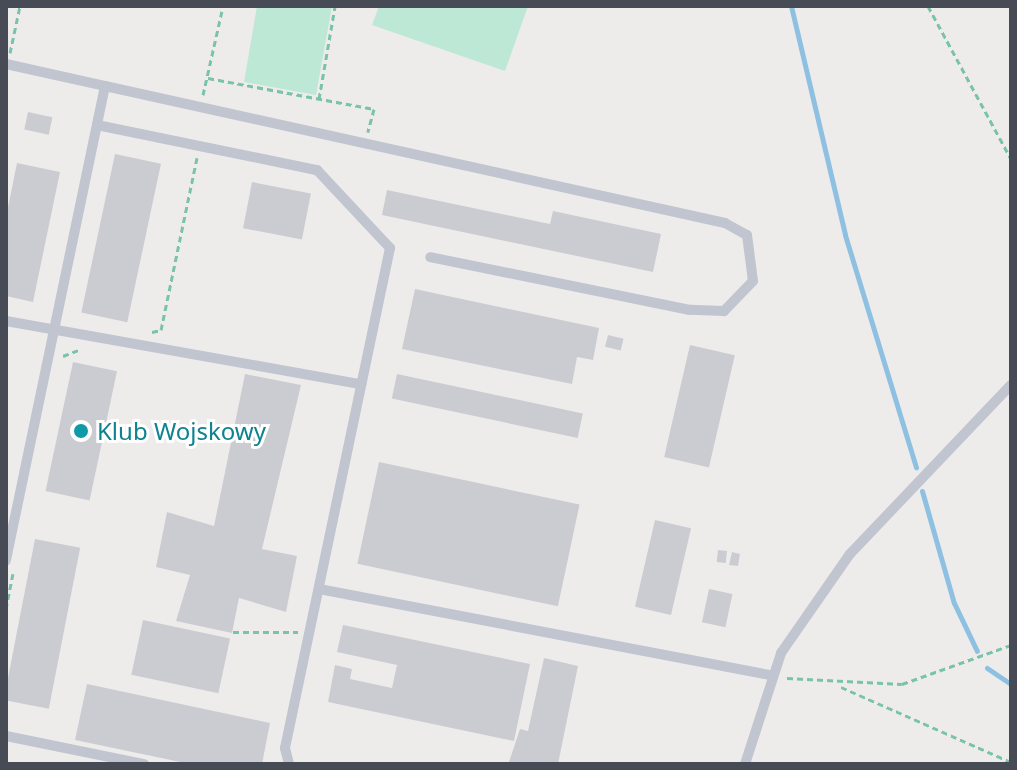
<!DOCTYPE html>
<html>
<head>
<meta charset="utf-8">
<style>
	body { margin:0 }
	#map { position:relative; width:1017px; height:770px; overflow:hidden; background:#eeeceb; font-family:"Noto Sans",sans-serif }
	div>[style] { position:absolute }
	[style*='--x'] { left:calc(var(--x)*1px); top:calc(var(--y)*1px); width:calc(var(--w)*1px); rotate:calc(var(--a)*1deg) }
	.green>* { inset:0; background:#bde8d5 }
	.stream>* { height:5px; margin:-2.5px; padding:0 2.5px; transform-origin:2.5px; border-radius:2.5px; background:#8ec1e1 }
	.building>* { inset:0; background:#cbccd2; transform-origin:0 0 }
	.path>* { height:3px; margin-top:-1.5px; transform-origin:0; background:repeating-linear-gradient(90deg,#79c2ab 0 6px,transparent 0 10px) }
	.lane>* { height:10px; margin:-5px; padding:0 5px; transform-origin:5px; border-radius:5px; background:#c0c5cf }
	.dots>* { width:22px; height:22px; translate:-50% -50%; box-sizing:border-box; border:4px solid #fff; border-radius:50% }
	span { translate:-50% -50%; white-space:nowrap; text-align:center; line-height:1.15; -webkit-text-stroke:6px #fff; paint-order:stroke }
	.culture-label { font-size:24px; color:#0d838f }
	.left { translate:0 -50%; text-align:left }
	.frame { position:absolute; inset:0; border:8px solid #464b56; pointer-events:none }
</style>
</head>
<body>
<div id="map">
	<div class="green">
		<div style="clip-path:polygon(257px 6px,332px 6px,316px 95px,244px 82px)"></div>
		<div style="clip-path:polygon(379px 6px,528px 6px,505px 71px,372px 25px)"></div>
	</div>
	<div class="stream">
		<div style="--x:791;--y:6;--w:235;--a:76.7"></div>
		<div style="--x:845;--y:235;--w:243;--a:73"></div>
		<div style="--x:922;--y:491;--w:116;--a:74.1"></div>
		<div style="--x:954;--y:603;--w:53;--a:64.4"></div>
		<div style="--x:987;--y:668;--w:29;--a:34"></div>
	</div>
	<div class="building">
		<div style="left:28px;top:112px;width:25px;height:18px;rotate:12deg"></div>
		<div style="left:115px;top:154px;width:47px;height:162px;rotate:12deg"></div>
		<div style="clip-path:polygon(17px 163px,60px 172px,33px 302px,6px 296px,6px 217px)"></div>
		<div style="left:252px;top:182px;width:60px;height:47px;rotate:11deg"></div>
		<div style="clip-path:polygon(387px 190px,550px 224px,553px 211px,661px 234px,653px 272px,382px 215px)"></div>
		<div style="clip-path:polygon(415px 289px,599px 328px,593px 360px,577px 357px,572px 384px,402px 349px)"></div>
		<div style="left:608px;top:335px;width:16px;height:12px;rotate:14deg"></div>
		<div style="left:690px;top:345px;width:46px;height:115px;rotate:13deg"></div>
		<div style="left:73px;top:362px;width:45px;height:132px;rotate:12deg"></div>
		<div style="clip-path:polygon(245px 374px,301px 385px,262px 549px,297px 556px,286px 612px,239px 598px,232px 633px,176px 621px,190px 575px,156px 567px,167px 512px,214px 526px)"></div>
		<div style="left:397px;top:374px;width:190px;height:25px;rotate:12deg"></div>
		<div style="left:379px;top:462px;width:205px;height:104px;rotate:12deg"></div>
		<div style="left:655px;top:520px;width:37px;height:89px;rotate:13deg"></div>
		<div style="left:35px;top:539px;width:46px;height:164px;rotate:11deg"></div>
		<div style="left:718px;top:550px;width:9px;height:12px;rotate:6deg"></div>
		<div style="clip-path:polygon(732px 552px,740px 554px,738px 566px,729px 565px)"></div>
		<div style="left:709px;top:589px;width:24px;height:34px;rotate:12deg"></div>
		<div style="left:143px;top:620px;width:89px;height:56px;rotate:12deg"></div>
		<div style="clip-path:polygon(343px 625px,530px 664px,514px 741px,328px 702px,335px 665px,352px 669px,350px 679px,392px 688px,397px 665px,337px 652px)"></div>
		<div style="clip-path:polygon(544px 658px,578px 666px,558px 764px,509px 762px,520px 729px,528px 731px)"></div>
		<div style="clip-path:polygon(87px 684px,270px 723px,262px 764px,190px 764px,75px 740px)"></div>
	</div>
	<div class="path">
		<div style="--x:928;--y:6;--w:174;--a:61.5"></div>
		<div style="--x:10;--y:53;--w:48;--a:-78"></div>
		<div style="--x:208;--y:78;--w:169;--a:10.6"></div>
		<div style="--x:374;--y:109;--w:24;--a:105"></div>
		<div style="--x:203;--y:95;--w:91;--a:-77.3"></div>
		<div style="--x:319;--y:99;--w:94;--a:-80.2"></div>
		<div style="--x:152;--y:332;--w:9;--a:-13"></div>
		<div style="--x:161;--y:330;--w:176;--a:-78.2"></div>
		<div style="--x:63;--y:356;--w:19;--a:-21"></div>
		<div style="--x:6;--y:609;--w:36;--a:-79"></div>
		<div style="--x:233;--y:632;--w:65;--a:0"></div>
		<div style="--x:787;--y:678;--w:115;--a:3"></div>
		<div style="--x:902;--y:684;--w:116;--a:-19.7"></div>
		<div style="--x:841;--y:687;--w:186;--a:23.8"></div>
	</div>
	<div class="lane">
		<div style="--x:6;--y:64;--w:101;--a:12.5"></div>
		<div style="--x:105;--y:86;--w:485;--a:101.8"></div>
		<div style="--x:105;--y:86;--w:635;--a:12.46"></div>
		<div style="--x:725;--y:223;--w:25;--a:29"></div>
		<div style="--x:747;--y:235;--w:46;--a:82.6"></div>
		<div style="--x:753;--y:281;--w:42;--a:134"></div>
		<div style="--x:724;--y:311;--w:34;--a:-178"></div>
		<div style="--x:690;--y:310;--w:265;--a:-168.5"></div>
		<div style="--x:97;--y:125;--w:225;--a:11.6"></div>
		<div style="--x:317;--y:170;--w:107;--a:46.9"></div>
		<div style="--x:390;--y:248;--w:511;--a:101.86"></div>
		<div style="--x:285;--y:748;--w:16;--a:76"></div>
		<div style="--x:6;--y:321;--w:361;--a:10.1"></div>
		<div style="--x:319;--y:589;--w:462;--a:10.8"></div>
		<div style="--x:6;--y:736;--w:141;--a:11.5"></div>
		<div style="--x:745;--y:764;--w:117;--a:-72"></div>
		<div style="--x:781;--y:653;--w:119;--a:-55.2"></div>
		<div style="--x:849;--y:555;--w:235;--a:-46.4"></div>
	</div>
	<div class="dots">
		<div style="left:81px;top:431px;background:#0f9aa8"></div>
	</div>
	<div class="culture-label">
		<span class="left" style="left:97px;top:431px">Klub Wojskowy</span>
	</div>
	<div class="frame"></div>
</div>
</body>
</html>
